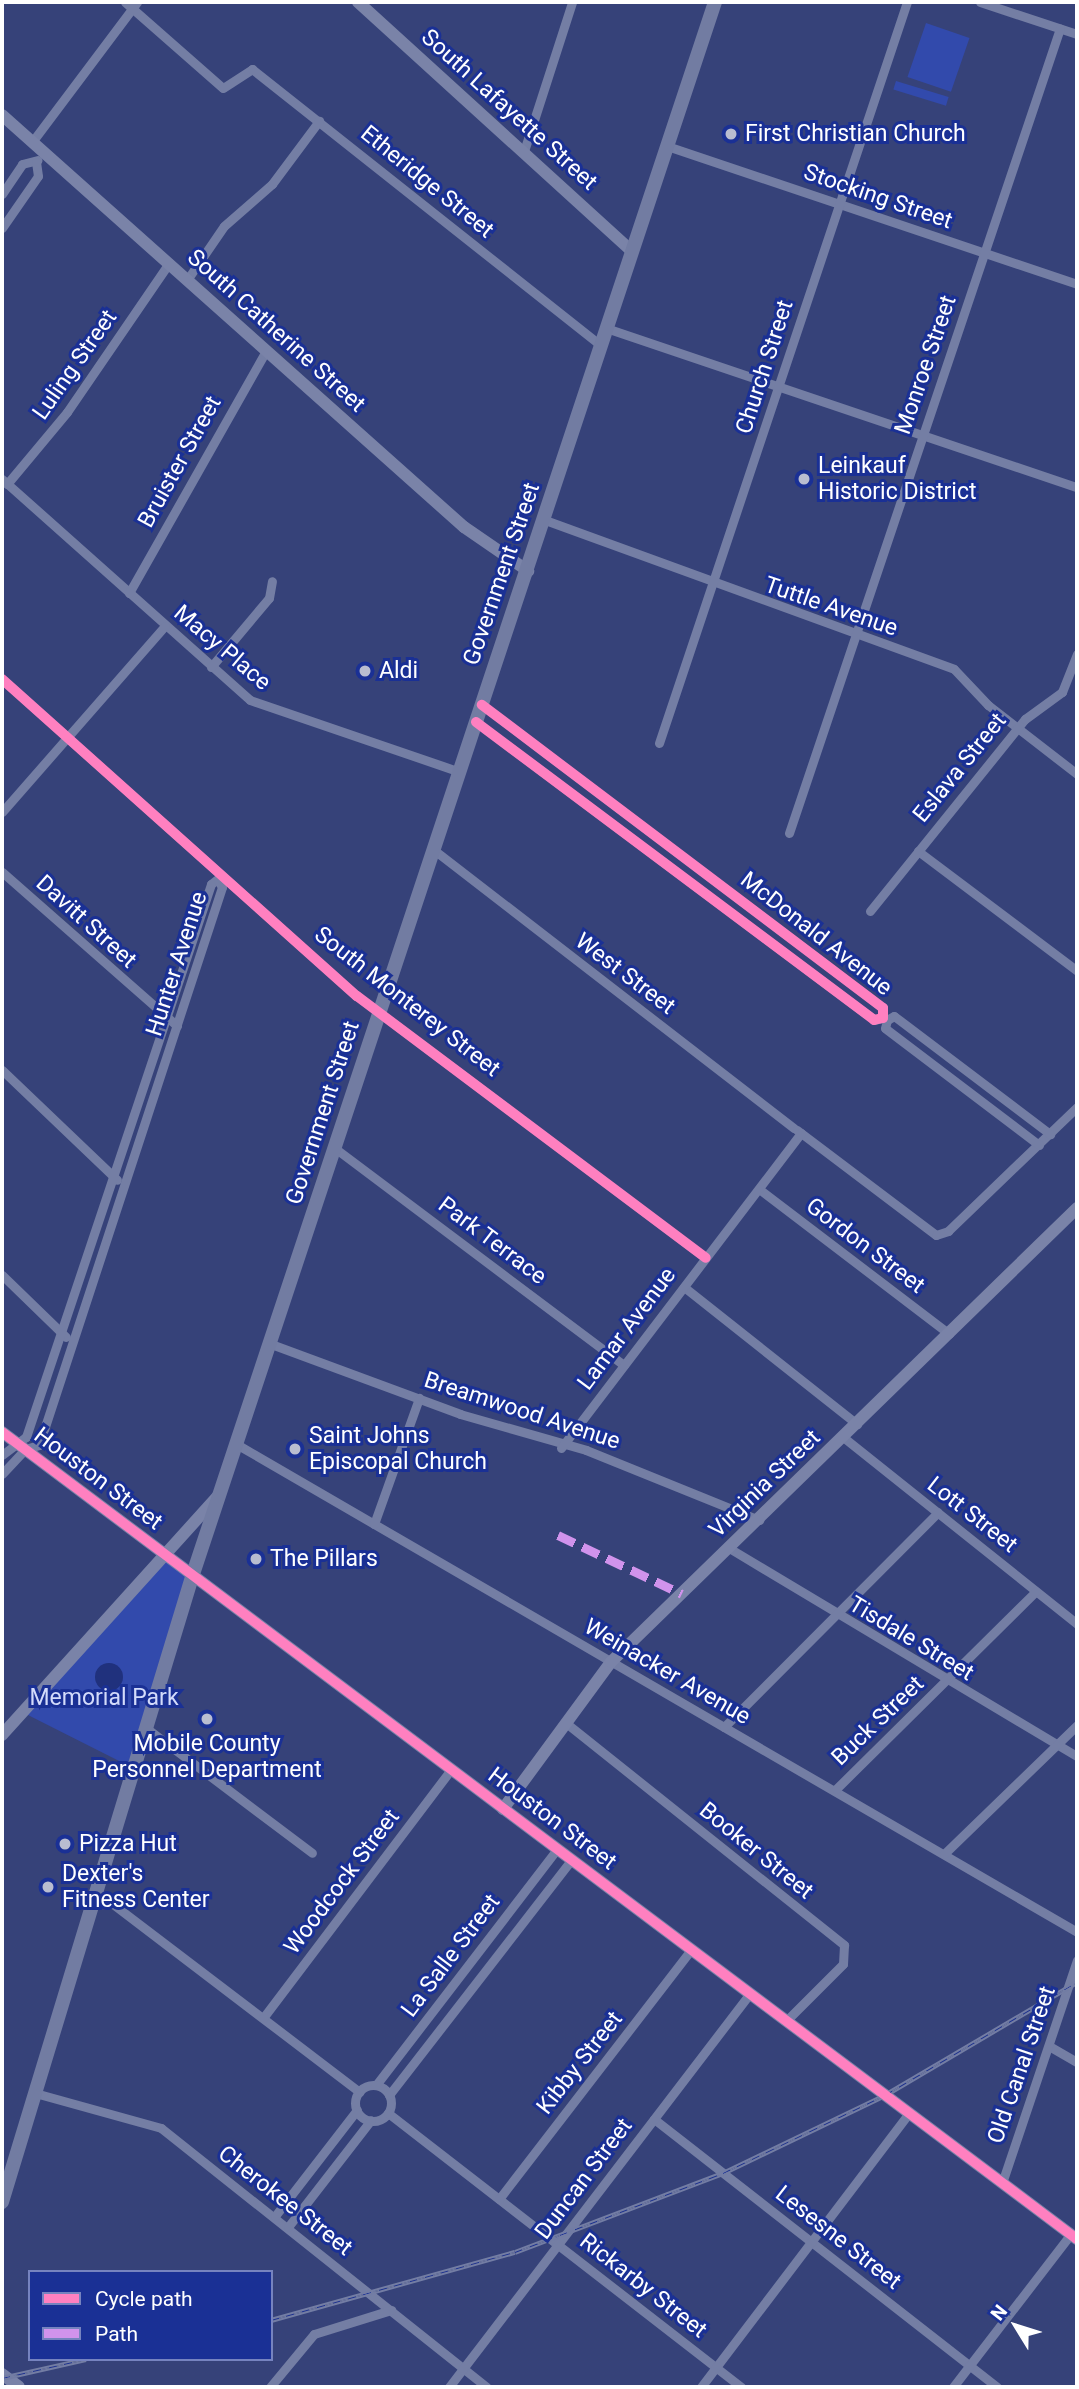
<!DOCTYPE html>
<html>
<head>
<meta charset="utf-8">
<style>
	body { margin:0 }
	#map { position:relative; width:1079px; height:2389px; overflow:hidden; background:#364279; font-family:Roboto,sans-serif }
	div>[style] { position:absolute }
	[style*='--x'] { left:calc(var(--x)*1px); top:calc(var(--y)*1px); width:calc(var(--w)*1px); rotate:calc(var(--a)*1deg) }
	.green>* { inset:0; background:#324aac; transform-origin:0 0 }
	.water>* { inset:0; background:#20317d }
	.round { border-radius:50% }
	.street>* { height:9px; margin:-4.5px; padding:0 4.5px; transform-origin:4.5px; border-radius:4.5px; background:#747ea4 }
	.street>.ring { margin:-4.5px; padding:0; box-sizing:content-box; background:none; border:9px solid #747ea4; border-radius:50% }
	.secondary>* { height:12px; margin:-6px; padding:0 6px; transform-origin:6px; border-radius:6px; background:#7a83a8 }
	.primary>* { height:14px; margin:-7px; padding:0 7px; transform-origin:7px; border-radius:7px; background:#727ca2 }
	.rail>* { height:5px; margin-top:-2.5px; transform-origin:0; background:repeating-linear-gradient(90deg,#1a3095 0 8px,#737da4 0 16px); box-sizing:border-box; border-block:2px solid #737da4 }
	.quiet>* { height:9px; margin-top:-4.5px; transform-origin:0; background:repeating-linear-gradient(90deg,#d193ec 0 18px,transparent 0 27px) }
	.cycleway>* { height:10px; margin:-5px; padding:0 5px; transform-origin:5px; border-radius:5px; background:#ff80c0 }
	.dots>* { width:19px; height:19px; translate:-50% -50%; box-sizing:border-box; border:4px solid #1a3095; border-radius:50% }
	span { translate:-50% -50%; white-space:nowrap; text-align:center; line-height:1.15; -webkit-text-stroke:6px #1a3095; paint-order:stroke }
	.street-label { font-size:23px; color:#fff }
	.poi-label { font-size:23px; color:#fff }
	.left { translate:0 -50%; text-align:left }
	.park-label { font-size:23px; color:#d3dbfb }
	.frame { position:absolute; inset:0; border:4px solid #fff; pointer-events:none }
	.legend { position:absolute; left:28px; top:2270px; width:245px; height:91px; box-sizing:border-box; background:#1a3095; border:2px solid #7683bf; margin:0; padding:9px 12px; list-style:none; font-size:21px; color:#fff }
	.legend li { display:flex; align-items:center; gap:14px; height:35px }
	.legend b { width:35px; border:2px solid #7683bf }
	.north { position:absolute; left:981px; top:2291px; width:70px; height:70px; -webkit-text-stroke:5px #1a3095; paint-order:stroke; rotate:308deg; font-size:19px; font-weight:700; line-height:28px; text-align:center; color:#fff }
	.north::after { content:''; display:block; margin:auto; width:24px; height:32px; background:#fff; clip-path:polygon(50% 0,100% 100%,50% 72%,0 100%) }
</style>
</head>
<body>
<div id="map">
	<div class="green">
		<div style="left:926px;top:23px;width:46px;height:57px;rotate:19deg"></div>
		<div style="left:896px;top:81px;width:55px;height:9px;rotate:17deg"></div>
		<div style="clip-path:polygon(165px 1555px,192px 1577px,133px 1768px,22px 1712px)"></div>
	</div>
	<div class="water">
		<div class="round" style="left:95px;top:1663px;width:28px;height:28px"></div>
	</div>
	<div class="street">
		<div style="--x:125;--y:2;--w:130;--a:41.3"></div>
		<div style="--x:223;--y:88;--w:35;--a:-33"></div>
		<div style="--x:252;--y:69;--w:444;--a:38.4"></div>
		<div style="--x:980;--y:2;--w:102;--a:18.3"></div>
		<div style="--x:32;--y:142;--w:175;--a:-53.1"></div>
		<div style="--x:667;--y:146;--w:433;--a:18.6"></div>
		<div style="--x:524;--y:151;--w:157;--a:-72.1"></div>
		<div style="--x:2;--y:194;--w:36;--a:-56"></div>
		<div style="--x:22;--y:164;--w:16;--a:-14"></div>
		<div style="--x:2;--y:228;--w:63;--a:-55.3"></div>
		<div style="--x:38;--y:176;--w:14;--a:-98"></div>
		<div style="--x:187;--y:280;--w:65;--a:-55.6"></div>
		<div style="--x:224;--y:226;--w:64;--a:-41.2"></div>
		<div style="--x:272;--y:184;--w:79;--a:-53.3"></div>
		<div style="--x:606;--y:328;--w:497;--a:18.7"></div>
		<div style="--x:2;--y:479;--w:332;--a:41.7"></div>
		<div style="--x:250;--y:700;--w:222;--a:18.9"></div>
		<div style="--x:7;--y:484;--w:94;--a:-50.2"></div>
		<div style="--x:67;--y:412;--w:181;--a:-55.6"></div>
		<div style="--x:545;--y:520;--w:435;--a:20"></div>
		<div style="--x:954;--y:669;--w:50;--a:46.6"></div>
		<div style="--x:988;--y:705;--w:113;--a:37.8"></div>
		<div style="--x:129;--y:593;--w:278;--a:-60.5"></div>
		<div style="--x:211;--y:667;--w:90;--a:-50"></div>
		<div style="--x:269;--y:598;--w:17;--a:-80"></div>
		<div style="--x:2;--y:679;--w:476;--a:41.8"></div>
		<div style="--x:357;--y:996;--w:436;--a:36.9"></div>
		<div style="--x:476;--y:722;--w:497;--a:36.8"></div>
		<div style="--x:874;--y:1020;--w:9;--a:-13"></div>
		<div style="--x:883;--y:1018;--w:10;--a:-90"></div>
		<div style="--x:883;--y:1008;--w:503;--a:-142.92"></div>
		<div style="--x:659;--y:743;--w:781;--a:-71.5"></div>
		<div style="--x:2;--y:812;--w:247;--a:-48.8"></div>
		<div style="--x:789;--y:833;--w:849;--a:-71.39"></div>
		<div style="--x:434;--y:850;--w:455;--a:37.7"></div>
		<div style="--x:918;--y:851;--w:199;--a:37"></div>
		<div style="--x:2;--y:872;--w:233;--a:41.3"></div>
		<div style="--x:870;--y:911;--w:247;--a:-51.1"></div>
		<div style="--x:1025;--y:719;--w:46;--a:-36.1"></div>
		<div style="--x:1062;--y:692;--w:41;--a:-68.5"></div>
		<div style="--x:2;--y:1070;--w:159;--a:43.7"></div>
		<div style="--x:797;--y:1130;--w:174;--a:37.1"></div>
		<div style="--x:936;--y:1235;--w:13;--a:-18"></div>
		<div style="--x:948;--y:1231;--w:179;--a:-43.9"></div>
		<div style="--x:1039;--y:1145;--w:193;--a:-142.8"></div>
		<div style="--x:885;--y:1028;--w:8;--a:-76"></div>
		<div style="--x:887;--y:1020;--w:8;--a:-30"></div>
		<div style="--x:894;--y:1016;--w:196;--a:37.1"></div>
		<div style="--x:336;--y:1149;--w:360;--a:36.9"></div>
		<div style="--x:759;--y:1189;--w:239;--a:37.3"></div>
		<div style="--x:2;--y:1275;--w:89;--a:44.1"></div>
		<div style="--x:684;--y:1287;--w:221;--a:38.4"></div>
		<div style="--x:271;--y:1344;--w:202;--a:20.3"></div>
		<div style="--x:460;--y:1414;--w:131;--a:15.9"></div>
		<div style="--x:586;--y:1450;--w:187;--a:22"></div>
		<div style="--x:843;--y:1437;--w:300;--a:38.6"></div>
		<div style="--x:238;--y:1445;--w:970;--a:30.13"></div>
		<div style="--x:561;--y:1448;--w:396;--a:-52.7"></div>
		<div style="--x:2;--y:1455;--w:30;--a:-37"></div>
		<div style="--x:26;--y:1437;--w:583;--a:-71.5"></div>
		<div style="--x:211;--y:884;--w:11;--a:-38"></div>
		<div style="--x:2;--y:1474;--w:34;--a:-47"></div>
		<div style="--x:25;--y:1449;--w:15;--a:-16"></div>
		<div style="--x:39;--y:1445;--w:587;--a:-71.84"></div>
		<div style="--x:222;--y:887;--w:8;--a:-120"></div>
		<div style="--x:374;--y:1524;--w:134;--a:-70.3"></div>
		<div style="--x:729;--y:1548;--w:405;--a:30.9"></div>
		<div style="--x:566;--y:1723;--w:356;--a:38.6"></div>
		<div style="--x:844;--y:1945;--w:19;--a:93"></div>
		<div style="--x:843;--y:1964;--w:81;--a:135"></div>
		<div style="--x:145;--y:1727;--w:209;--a:37"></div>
		<div style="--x:724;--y:1727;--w:303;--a:-45.1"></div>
		<div style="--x:836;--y:1789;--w:281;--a:-44.7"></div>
		<div style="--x:944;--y:1854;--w:185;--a:-44.1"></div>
		<div style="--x:97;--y:1892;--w:330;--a:37.3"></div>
		<div style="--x:263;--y:2018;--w:312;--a:-52.9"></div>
		<div style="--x:1049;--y:2046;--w:32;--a:30"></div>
		<div style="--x:376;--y:2085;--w:297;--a:-52.5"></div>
		<div class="ring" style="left:355px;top:2085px;width:27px;height:27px"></div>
		<div style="--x:35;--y:2093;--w:131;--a:15.5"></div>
		<div style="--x:161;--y:2128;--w:416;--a:38.5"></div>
		<div style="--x:389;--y:2095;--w:297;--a:-52.2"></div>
		<div style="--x:388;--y:2113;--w:447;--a:37.8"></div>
		<div style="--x:654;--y:2119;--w:435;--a:38"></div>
		<div style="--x:1002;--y:2183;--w:235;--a:-71.4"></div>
		<div style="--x:499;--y:2199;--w:314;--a:-52.4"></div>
		<div style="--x:275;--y:2216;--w:134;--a:-52.3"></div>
		<div style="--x:288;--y:2227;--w:135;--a:-52.2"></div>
		<div style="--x:270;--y:2387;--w:69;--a:-50.3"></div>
		<div style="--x:314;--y:2334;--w:81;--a:-17.3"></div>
		<div style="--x:449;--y:2387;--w:495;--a:-52.6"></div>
		<div style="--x:701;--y:2387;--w:344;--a:-52.8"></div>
		<div style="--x:953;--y:2387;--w:193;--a:-52.4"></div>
	</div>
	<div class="secondary">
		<div style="--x:358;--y:2;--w:369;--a:42.3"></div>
		<div style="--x:2;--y:115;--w:619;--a:41.73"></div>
		<div style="--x:464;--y:527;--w:78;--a:34.5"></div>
		<div style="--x:2;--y:1432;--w:1344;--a:36.9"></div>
		<div style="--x:2;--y:1735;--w:322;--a:-47.9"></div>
		<div style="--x:503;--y:1809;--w:182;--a:-53.7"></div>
		<div style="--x:611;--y:1662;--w:651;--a:-44.25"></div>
		<div style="--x:2;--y:2374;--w:21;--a:37"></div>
	</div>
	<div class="primary">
		<div style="--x:2;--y:2202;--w:653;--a:-73.09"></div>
		<div style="--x:192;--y:1577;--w:1660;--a:-71.63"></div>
	</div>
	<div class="rail">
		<div style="--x:271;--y:2320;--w:253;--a:-15.6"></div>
		<div style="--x:515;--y:2252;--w:222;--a:-20.8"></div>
		<div style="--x:723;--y:2173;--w:180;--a:-25.7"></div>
		<div style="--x:885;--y:2095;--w:223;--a:-30.5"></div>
		<div style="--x:2;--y:2378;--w:86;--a:-12.7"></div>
	</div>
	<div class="quiet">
		<div style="--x:558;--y:1535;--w:137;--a:25.4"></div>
	</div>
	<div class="cycleway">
		<div style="--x:2;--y:679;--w:476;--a:41.8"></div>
		<div style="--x:357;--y:996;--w:436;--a:36.9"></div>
		<div style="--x:476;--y:722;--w:497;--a:36.8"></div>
		<div style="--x:874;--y:1020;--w:9;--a:-13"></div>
		<div style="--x:883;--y:1018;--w:10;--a:-90"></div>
		<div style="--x:883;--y:1008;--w:503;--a:-142.92"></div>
		<div style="--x:2;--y:1432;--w:1344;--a:36.9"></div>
	</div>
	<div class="dots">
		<div style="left:731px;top:134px;background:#b9bdd0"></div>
		<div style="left:804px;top:479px;background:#b9bdd0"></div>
		<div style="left:365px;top:671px;background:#b9bdd0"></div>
		<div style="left:295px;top:1449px;background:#b9bdd0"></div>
		<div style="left:256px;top:1559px;background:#b9bdd0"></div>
		<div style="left:207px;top:1719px;background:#b9bdd0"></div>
		<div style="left:65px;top:1844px;background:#b9bdd0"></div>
		<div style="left:48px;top:1887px;background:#b9bdd0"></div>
	</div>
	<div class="street-label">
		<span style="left:509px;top:110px;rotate:42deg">South Lafayette Street</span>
		<span style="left:427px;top:182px;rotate:39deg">Etheridge Street</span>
		<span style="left:878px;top:197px;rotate:19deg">Stocking Street</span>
		<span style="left:276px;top:331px;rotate:42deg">South Catherine Street</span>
		<span style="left:75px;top:365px;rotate:-55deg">Luling Street</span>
		<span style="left:926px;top:365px;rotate:-71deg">Monroe Street</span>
		<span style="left:765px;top:367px;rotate:-72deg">Church Street</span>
		<span style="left:180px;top:462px;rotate:-61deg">Bruister Street</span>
		<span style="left:502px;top:574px;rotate:-71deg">Government Street</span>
		<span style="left:831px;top:607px;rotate:19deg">Tuttle Avenue</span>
		<span style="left:222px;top:648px;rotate:40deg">Macy Place</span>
		<span style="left:960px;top:768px;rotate:-51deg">Eslava Street</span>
		<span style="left:86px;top:922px;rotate:42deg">Davitt Street</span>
		<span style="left:816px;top:934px;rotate:38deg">McDonald Avenue</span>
		<span style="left:177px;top:964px;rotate:-72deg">Hunter Avenue</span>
		<span style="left:625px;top:974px;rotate:37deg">West Street</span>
		<span style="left:407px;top:1002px;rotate:38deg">South Monterey Street</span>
		<span style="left:323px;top:1113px;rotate:-72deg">Government Street</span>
		<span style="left:492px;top:1241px;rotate:37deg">Park Terrace</span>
		<span style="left:865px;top:1246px;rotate:37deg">Gordon Street</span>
		<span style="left:627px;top:1329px;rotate:-53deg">Lamar Avenue</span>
		<span style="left:522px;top:1411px;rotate:18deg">Breamwood Avenue</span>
		<span style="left:98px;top:1479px;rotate:37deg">Houston Street</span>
		<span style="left:765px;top:1484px;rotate:-44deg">Virginia Street</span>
		<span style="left:972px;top:1515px;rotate:38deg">Lott Street</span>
		<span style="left:911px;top:1639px;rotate:31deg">Tisdale Street</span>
		<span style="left:667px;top:1672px;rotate:30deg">Weinacker Avenue</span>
		<span style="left:878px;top:1721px;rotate:-44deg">Buck Street</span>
		<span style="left:552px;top:1819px;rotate:37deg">Houston Street</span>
		<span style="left:756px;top:1851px;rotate:39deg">Booker Street</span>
		<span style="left:342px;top:1882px;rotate:-53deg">Woodcock Street</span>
		<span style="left:451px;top:1956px;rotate:-53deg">La Salle Street</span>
		<span style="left:580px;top:2063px;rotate:-52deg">Kibby Street</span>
		<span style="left:1022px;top:2065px;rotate:-71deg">Old Canal Street</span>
		<span style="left:584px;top:2179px;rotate:-53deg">Duncan Street</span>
		<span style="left:285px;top:2201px;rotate:38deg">Cherokee Street</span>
		<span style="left:838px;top:2238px;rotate:38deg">Lesesne Street</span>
		<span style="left:643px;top:2286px;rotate:38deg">Rickarby Street</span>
	</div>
	<div class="poi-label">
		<span class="left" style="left:745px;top:134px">First Christian Church</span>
		<span class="left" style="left:818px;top:479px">Leinkauf<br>Historic District</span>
		<span class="left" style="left:379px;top:671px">Aldi</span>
		<span class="left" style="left:309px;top:1449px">Saint Johns<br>Episcopal Church</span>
		<span class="left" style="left:270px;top:1559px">The Pillars</span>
		<span style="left:207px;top:1757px">Mobile County<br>Personnel Department</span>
		<span class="left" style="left:79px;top:1844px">Pizza Hut</span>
		<span class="left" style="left:62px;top:1887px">Dexter's<br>Fitness Center</span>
	</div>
	<div class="park-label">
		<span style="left:104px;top:1698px">Memorial Park</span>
	</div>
	<div class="frame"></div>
	<ul class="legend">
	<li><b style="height:9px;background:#ff80c0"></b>Cycle path</li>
	<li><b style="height:9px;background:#d193ec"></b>Path</li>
	</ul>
	<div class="north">N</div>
</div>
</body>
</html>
